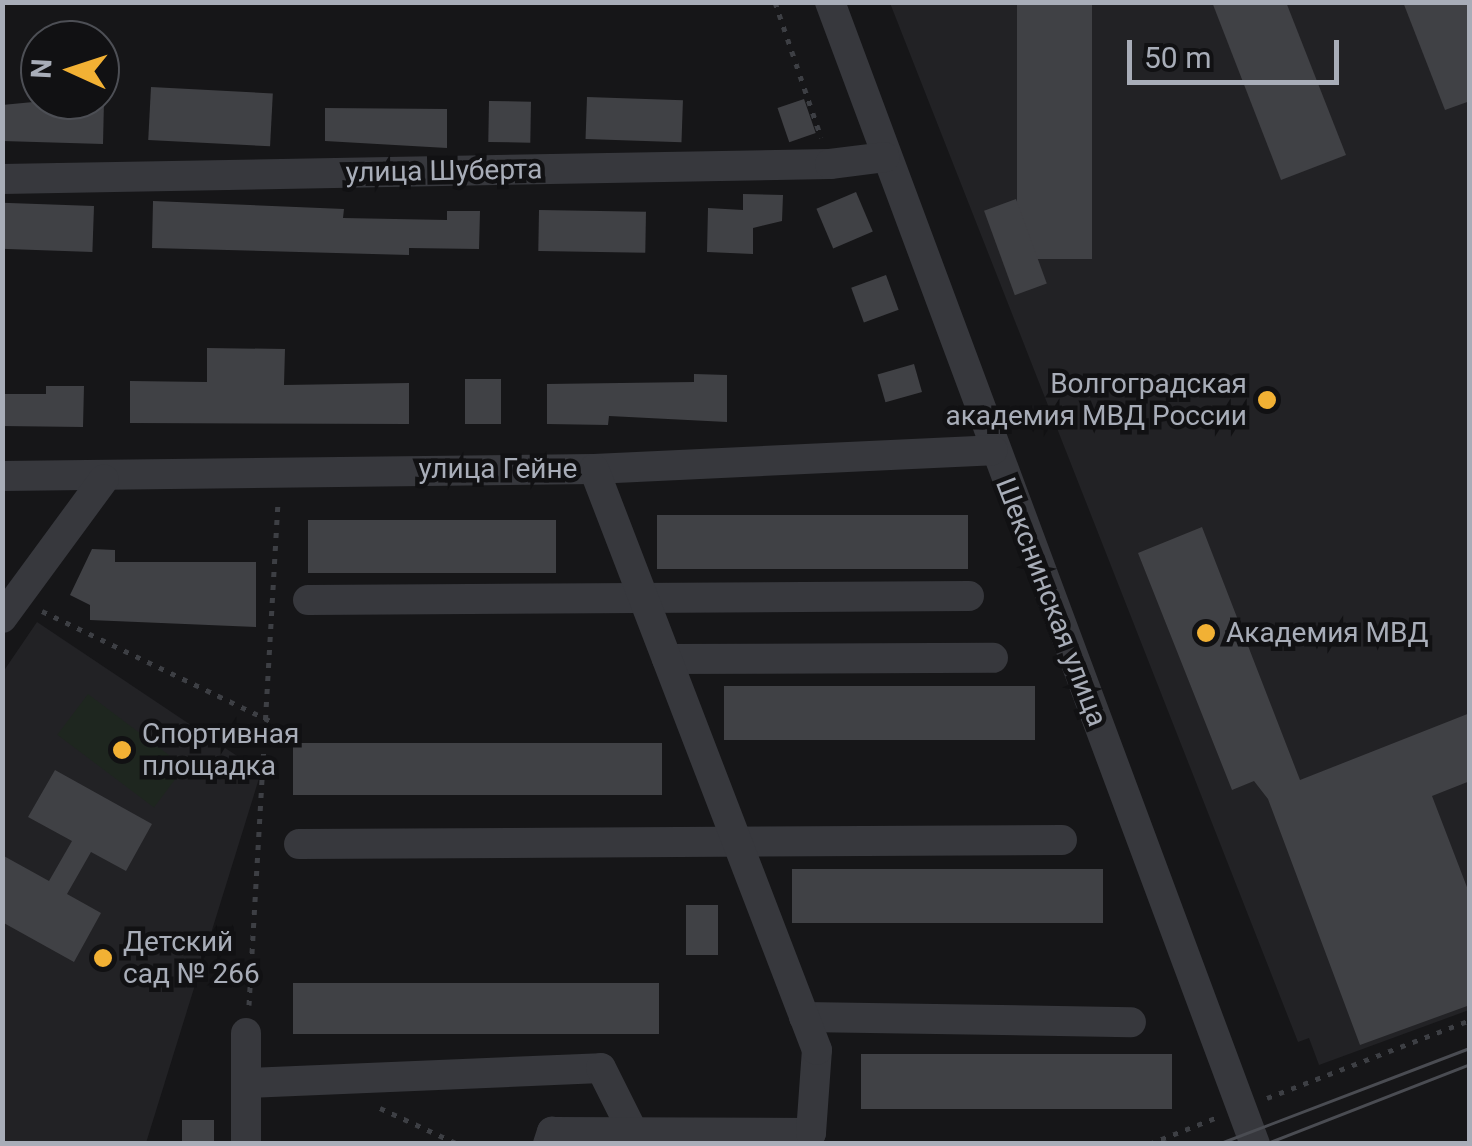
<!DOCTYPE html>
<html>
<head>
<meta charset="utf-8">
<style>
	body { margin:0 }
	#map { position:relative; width:1472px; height:1146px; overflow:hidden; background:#161618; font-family:Roboto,sans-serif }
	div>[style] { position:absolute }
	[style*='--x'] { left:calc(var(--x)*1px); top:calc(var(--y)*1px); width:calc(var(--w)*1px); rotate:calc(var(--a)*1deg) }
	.built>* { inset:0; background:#222225 }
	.green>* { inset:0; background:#1e261f; transform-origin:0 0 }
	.building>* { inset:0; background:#404145; transform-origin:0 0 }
	.path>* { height:5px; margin-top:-2.5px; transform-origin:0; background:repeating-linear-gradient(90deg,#3d3f44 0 5px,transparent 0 13px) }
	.minor>* { height:30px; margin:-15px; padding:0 15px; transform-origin:15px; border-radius:15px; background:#37383d }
	.tram>* { height:2.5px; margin:-1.25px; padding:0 1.25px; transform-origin:1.25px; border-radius:1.25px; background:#4a4c52 }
	.dots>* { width:28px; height:28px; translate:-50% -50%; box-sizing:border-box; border:5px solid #111113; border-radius:50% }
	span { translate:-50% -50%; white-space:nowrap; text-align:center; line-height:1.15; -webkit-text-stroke:9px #111113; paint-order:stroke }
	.street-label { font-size:28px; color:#a8adb8 }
	.poi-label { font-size:28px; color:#a8adb8 }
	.right { translate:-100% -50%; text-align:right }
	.left { translate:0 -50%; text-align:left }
	.frame { position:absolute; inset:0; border:5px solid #a8adb8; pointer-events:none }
	.north { position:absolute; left:20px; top:20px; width:100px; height:100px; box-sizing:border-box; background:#111113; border:2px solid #4d4f55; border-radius:50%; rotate:273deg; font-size:28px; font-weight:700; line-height:40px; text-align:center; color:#a8adb8 }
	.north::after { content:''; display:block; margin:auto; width:35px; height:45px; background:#f2b134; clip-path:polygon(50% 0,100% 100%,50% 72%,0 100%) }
	.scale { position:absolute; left:1127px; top:40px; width:212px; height:45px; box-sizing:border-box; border:5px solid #a8adb8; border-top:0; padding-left:12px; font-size:30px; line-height:35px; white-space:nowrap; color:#a8adb8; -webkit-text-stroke:8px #111113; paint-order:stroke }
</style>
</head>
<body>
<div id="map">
	<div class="built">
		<div style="clip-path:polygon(890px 3px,1469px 3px,1469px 1010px,1319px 1065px,1309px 1038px,1298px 1042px)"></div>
		<div style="clip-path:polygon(37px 622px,261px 772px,146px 1143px,3px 1144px,3px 672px)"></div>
	</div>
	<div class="green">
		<div style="left:88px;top:694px;width:121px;height:51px;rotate:37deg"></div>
	</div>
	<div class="building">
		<div style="left:1017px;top:2px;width:75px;height:257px"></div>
		<div style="clip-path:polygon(1212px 2px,1286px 2px,1346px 155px,1281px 180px)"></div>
		<div style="clip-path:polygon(1403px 2px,1470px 2px,1470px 101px,1445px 110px)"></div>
		<div style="left:151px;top:87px;width:122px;height:53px;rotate:3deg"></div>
		<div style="left:587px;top:97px;width:96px;height:42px;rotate:2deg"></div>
		<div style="left:804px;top:99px;width:36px;height:28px;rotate:71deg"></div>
		<div style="clip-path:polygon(54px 100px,104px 100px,103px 144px,2px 141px,2px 105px)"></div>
		<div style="left:489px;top:101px;width:42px;height:41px;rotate:1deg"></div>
		<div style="clip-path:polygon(325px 108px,447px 109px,447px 148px,325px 141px)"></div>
		<div style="left:856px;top:192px;width:43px;height:43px;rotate:67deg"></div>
		<div style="clip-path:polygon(743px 194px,783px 195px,782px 221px,753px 228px,753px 254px,707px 252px,708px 208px,743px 210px)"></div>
		<div style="left:1016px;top:199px;width:90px;height:34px;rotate:70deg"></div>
		<div style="clip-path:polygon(153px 201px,344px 209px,343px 218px,447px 220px,447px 211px,480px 211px,479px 249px,409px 248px,409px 255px,152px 248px)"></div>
		<div style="left:94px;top:206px;width:46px;height:92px;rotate:92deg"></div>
		<div style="left:539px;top:210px;width:107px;height:41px;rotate:1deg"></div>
		<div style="left:886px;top:275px;width:37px;height:37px;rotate:70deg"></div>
		<div style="clip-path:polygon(207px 348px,285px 349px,284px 385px,409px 383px,409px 424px,130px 423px,130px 381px,207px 382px)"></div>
		<div style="left:914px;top:364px;width:29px;height:38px;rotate:74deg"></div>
		<div style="clip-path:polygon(694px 374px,727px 375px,727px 422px,609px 416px,608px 425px,547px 424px,547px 384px,694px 382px)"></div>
		<div style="left:465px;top:379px;width:36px;height:45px"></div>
		<div style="clip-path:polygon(46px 386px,84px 386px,83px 427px,2px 426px,2px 394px,46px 394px)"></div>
		<div style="left:968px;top:515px;width:54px;height:311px;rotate:90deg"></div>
		<div style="left:308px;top:520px;width:248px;height:53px"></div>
		<div style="clip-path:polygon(1202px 527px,1300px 780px,1470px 713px,1470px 781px,1432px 796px,1470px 895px,1470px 1005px,1360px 1045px,1268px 799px,1254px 781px,1232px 790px,1138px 553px)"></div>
		<div style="clip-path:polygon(92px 549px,115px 550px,115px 562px,256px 562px,256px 627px,90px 620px,90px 605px,70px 595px)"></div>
		<div style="left:724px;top:686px;width:311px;height:54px"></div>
		<div style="left:293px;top:743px;width:369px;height:52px"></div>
		<div style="clip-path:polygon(55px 770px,152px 824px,126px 871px,91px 852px,67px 894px,101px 913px,74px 962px,2px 922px,2px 855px,49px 881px,72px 841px,28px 817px)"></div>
		<div style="left:1103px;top:869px;width:54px;height:311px;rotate:90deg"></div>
		<div style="left:686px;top:905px;width:32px;height:50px"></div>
		<div style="left:293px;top:983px;width:366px;height:51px"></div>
		<div style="left:861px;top:1054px;width:311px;height:55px"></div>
		<div style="left:182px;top:1120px;width:32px;height:24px"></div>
	</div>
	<div class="path">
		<div style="--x:775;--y:2;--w:143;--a:71.2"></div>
		<div style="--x:42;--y:611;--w:254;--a:25.7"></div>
		<div style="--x:249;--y:1005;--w:504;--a:-86.7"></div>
		<div style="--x:1267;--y:1098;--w:217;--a:-21"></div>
		<div style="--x:380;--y:1108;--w:86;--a:24.8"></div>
		<div style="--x:1149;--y:1144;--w:71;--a:-21.5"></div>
	</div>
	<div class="minor">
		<div style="--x:830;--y:2;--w:1219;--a:69.59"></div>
		<div style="--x:2;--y:179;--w:828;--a:-1.04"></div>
		<div style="--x:830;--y:164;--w:55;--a:-7.3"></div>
		<div style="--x:2;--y:476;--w:592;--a:-0.68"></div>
		<div style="--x:594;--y:469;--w:399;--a:-2.7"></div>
		<div style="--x:308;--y:600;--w:661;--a:-0.35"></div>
		<div style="--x:2;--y:618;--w:172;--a:-53.7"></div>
		<div style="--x:667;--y:659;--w:326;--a:-0.2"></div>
		<div style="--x:299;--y:844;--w:763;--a:-0.3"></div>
		<div style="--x:804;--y:1017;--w:327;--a:0.9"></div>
		<div style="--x:246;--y:1083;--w:355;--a:-2.4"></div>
		<div style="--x:601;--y:1068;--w:72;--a:63.4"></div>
		<div style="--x:246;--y:1144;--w:111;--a:-90"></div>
		<div style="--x:548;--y:1144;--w:13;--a:-72"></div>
		<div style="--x:552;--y:1132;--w:259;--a:0.2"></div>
		<div style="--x:811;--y:1133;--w:83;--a:-85.9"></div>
		<div style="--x:817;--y:1050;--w:622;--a:-111"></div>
	</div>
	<div class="tram">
		<div style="--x:1218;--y:1144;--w:270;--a:-20.9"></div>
		<div style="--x:1265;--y:1144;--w:220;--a:-21.3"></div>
	</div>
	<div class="dots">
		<div style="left:1267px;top:400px;background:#f2b134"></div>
		<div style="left:1206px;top:633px;background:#f2b134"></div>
		<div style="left:122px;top:750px;background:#f2b134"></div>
		<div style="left:103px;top:958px;background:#f2b134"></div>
	</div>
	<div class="street-label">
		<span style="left:444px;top:171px;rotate:-1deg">улица Шуберта</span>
		<span style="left:498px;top:469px">улица Гейне</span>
		<span style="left:1051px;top:602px;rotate:69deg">Шекснинская улица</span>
	</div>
	<div class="poi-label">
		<span class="right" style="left:1247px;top:400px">Волгоградская<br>академия МВД России</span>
		<span class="left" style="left:1226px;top:633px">Академия МВД</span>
		<span class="left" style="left:142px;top:750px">Спортивная<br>площадка</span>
		<span class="left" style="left:123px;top:958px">Детский<br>сад № 266</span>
	</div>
	<div class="frame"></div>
	<div class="north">N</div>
	<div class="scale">50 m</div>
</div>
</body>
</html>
